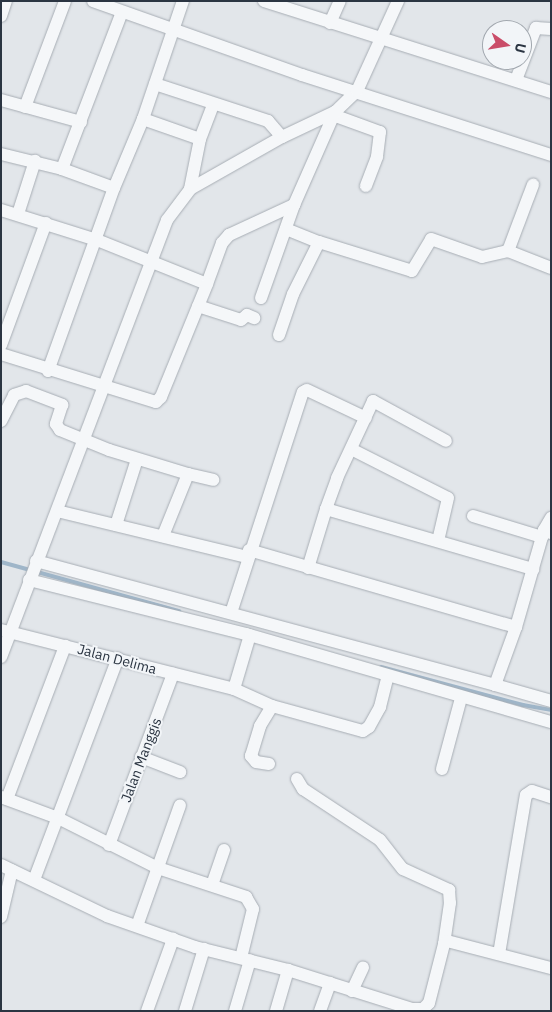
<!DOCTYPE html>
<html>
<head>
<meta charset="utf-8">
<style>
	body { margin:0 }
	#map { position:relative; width:552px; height:1012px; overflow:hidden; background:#e2e6ea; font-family:"IBM Plex Sans",sans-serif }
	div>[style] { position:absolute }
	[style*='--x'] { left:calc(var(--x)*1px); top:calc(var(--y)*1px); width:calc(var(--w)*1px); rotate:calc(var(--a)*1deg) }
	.stream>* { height:4px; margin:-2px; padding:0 2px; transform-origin:2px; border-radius:2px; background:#9fb6c9 }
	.roads { filter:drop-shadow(0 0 1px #a7adb4) drop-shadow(0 0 1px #a7adb4) }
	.street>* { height:12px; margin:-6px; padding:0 6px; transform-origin:6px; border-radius:6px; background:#f5f7f9 }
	span { translate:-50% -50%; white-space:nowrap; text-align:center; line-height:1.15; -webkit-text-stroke:4px #f2f5f8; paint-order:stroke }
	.street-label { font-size:14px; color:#2b3542 }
	.frame { position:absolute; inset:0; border:2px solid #2b3542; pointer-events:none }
	.north { position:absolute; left:482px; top:20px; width:50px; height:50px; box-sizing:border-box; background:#f2f5f8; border:1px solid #a2a8af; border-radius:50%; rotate:103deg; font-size:14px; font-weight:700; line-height:20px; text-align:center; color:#2b3542 }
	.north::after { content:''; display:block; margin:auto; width:18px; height:22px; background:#ca4d69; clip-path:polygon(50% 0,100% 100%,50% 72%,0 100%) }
</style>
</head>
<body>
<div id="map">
	<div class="stream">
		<div style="--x:1;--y:562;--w:185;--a:15.4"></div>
		<div style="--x:381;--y:667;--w:147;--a:15"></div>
		<div style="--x:523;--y:705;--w:28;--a:10"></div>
	</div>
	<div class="roads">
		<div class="street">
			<div style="--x:93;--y:1;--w:222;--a:19.5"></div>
			<div style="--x:302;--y:75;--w:262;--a:17.8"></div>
			<div style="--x:264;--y:1;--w:301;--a:17.6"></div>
			<div style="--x:1;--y:16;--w:16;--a:-72"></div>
			<div style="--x:330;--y:23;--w:24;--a:-66"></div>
			<div style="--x:516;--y:80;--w:56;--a:-69"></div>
			<div style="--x:536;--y:28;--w:15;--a:4"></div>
			<div style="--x:155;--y:84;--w:119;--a:18.1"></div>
			<div style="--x:268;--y:121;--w:21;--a:49"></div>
			<div style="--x:1;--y:100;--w:83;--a:15.4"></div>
			<div style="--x:25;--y:107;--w:113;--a:-69.3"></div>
			<div style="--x:333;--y:115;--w:50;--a:19.9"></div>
			<div style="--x:380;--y:132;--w:25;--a:97"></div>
			<div style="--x:377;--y:157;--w:31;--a:111"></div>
			<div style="--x:143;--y:119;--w:60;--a:19.3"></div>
			<div style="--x:1;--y:154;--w:63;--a:13.8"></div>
			<div style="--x:62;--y:169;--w:55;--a:20.1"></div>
			<div style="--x:62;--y:169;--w:168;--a:-69.1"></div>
			<div style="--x:190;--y:189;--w:51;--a:-78.7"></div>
			<div style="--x:200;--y:139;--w:36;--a:-69"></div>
			<div style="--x:1;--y:210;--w:101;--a:17.4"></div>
			<div style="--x:97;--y:240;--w:118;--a:21.8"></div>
			<div style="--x:207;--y:284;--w:44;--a:-69.9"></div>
			<div style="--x:222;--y:243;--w:11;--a:-49"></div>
			<div style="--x:229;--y:235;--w:72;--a:-24.8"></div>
			<div style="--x:18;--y:214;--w:56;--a:-72.2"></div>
			<div style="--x:286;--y:229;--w:35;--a:22"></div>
			<div style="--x:508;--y:251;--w:71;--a:-69.3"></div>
			<div style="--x:261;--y:298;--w:99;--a:-70.5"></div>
			<div style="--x:294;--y:205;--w:102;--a:-66.2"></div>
			<div style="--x:198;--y:306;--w:45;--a:18"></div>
			<div style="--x:241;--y:320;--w:8;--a:-40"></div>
			<div style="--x:247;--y:315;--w:8;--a:23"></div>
			<div style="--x:279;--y:335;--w:43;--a:-71.1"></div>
			<div style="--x:293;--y:294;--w:58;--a:-63.4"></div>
			<div style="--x:319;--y:242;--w:97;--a:17.3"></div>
			<div style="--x:412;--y:271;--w:37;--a:-59"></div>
			<div style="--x:431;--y:239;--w:54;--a:19.4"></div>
			<div style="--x:482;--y:257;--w:27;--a:-13"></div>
			<div style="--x:508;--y:251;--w:46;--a:21.6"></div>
			<div style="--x:1;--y:345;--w:130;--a:-69.8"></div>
			<div style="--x:1;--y:354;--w:162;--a:17.2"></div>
			<div style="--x:156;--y:402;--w:7;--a:-45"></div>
			<div style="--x:161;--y:397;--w:122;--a:-67.8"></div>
			<div style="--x:48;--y:371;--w:195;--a:-70.2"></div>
			<div style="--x:114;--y:188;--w:75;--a:-67.2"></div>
			<div style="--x:143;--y:119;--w:125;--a:-71.3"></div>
			<div style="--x:1;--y:421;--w:29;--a:-63"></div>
			<div style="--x:14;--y:395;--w:13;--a:-18"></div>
			<div style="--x:26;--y:391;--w:39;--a:21"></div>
			<div style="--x:62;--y:405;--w:20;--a:108"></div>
			<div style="--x:56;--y:424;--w:7;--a:56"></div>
			<div style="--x:60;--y:430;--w:53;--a:22.2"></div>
			<div style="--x:109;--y:450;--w:83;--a:16.9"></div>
			<div style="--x:188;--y:474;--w:67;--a:112"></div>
			<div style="--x:353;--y:450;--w:106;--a:26.8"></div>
			<div style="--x:448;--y:498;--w:44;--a:103.1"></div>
			<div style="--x:188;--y:474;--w:26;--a:13"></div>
			<div style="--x:326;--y:509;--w:33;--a:-70"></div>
			<div style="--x:337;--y:478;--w:85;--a:-64.9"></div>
			<div style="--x:373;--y:401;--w:83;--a:28.7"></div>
			<div style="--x:57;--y:511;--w:195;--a:13.6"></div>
			<div style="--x:473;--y:516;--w:72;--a:16.9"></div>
			<div style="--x:542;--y:537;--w:7;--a:-74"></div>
			<div style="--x:544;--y:530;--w:8;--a:23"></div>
			<div style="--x:116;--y:525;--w:69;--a:-72.3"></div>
			<div style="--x:544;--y:530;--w:14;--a:-60"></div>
			<div style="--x:249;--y:550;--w:278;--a:16.1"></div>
			<div style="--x:36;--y:561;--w:475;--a:15.1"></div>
			<div style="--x:495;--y:685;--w:62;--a:-70.1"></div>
			<div style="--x:516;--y:627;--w:94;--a:-73.9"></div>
			<div style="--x:308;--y:568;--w:62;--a:-73"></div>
			<div style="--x:326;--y:509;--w:216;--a:16.2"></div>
			<div style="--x:29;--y:580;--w:224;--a:14"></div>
			<div style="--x:246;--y:634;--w:317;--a:16.1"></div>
			<div style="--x:231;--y:613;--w:232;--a:-72"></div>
			<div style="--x:303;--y:392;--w:4;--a:-27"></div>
			<div style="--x:307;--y:390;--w:65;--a:25.4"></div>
			<div style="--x:1;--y:630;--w:240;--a:14.2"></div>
			<div style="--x:234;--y:689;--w:42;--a:24.1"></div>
			<div style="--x:272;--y:706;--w:94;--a:15.4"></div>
			<div style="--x:363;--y:731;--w:7;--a:-34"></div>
			<div style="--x:369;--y:727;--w:23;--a:-61"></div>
			<div style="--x:380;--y:707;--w:32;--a:-76"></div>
			<div style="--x:1;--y:657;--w:467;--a:-69.2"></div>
			<div style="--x:167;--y:220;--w:39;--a:-53"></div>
			<div style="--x:190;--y:189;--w:106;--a:-29.5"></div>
			<div style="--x:282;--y:137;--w:59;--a:-25.3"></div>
			<div style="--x:335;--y:112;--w:30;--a:-44"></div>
			<div style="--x:357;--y:91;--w:99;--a:-65.5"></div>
			<div style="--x:495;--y:685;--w:58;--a:15.9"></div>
			<div style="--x:234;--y:689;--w:56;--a:-73.5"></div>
			<div style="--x:141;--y:757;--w:42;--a:21"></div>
			<div style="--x:269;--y:764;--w:13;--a:-171"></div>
			<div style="--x:256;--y:762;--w:8;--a:-130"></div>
			<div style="--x:251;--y:756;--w:31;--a:-73"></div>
			<div style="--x:260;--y:726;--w:23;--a:-59"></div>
			<div style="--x:442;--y:769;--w:73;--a:-75"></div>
			<div style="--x:297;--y:779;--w:12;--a:59"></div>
			<div style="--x:303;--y:789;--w:92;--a:33.5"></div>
			<div style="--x:380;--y:840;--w:37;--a:52"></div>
			<div style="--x:403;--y:869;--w:51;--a:24.5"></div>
			<div style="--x:449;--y:890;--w:13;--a:86"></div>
			<div style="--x:450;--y:903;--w:41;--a:98.3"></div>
			<div style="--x:1;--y:797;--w:61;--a:20.2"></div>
			<div style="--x:58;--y:818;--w:112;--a:26.6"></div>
			<div style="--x:158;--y:868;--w:93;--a:18.2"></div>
			<div style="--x:246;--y:897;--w:14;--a:60"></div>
			<div style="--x:253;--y:909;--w:50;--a:103.8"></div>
			<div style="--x:7;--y:799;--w:164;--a:-69.2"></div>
			<div style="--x:109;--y:845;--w:183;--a:-69.5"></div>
			<div style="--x:1;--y:865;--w:118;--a:25.7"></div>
			<div style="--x:107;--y:916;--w:93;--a:19.4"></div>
			<div style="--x:195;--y:947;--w:96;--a:13.9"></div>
			<div style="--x:288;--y:970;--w:130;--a:17.5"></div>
			<div style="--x:412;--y:1009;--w:11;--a:0"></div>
			<div style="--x:423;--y:1009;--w:8;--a:-45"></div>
			<div style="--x:429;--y:1003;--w:61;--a:-75.7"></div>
			<div style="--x:444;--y:944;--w:4;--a:-45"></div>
			<div style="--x:447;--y:941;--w:107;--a:14.6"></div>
			<div style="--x:34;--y:880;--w:237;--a:-69.3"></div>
			<div style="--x:212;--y:885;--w:37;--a:-71"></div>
			<div style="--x:1;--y:917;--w:48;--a:-76.8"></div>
			<div style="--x:137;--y:926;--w:128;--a:-70.4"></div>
			<div style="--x:499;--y:954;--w:161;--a:-80.4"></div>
			<div style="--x:526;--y:795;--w:7;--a:-34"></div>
			<div style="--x:532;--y:791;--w:20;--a:18"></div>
			<div style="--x:352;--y:991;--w:26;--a:-65"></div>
			<div style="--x:147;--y:1011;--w:77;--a:-70.1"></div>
			<div style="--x:185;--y:1011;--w:65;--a:-73"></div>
			<div style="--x:235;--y:1011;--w:53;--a:-73.6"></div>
			<div style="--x:276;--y:1011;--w:43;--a:-73.7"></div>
			<div style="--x:320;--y:1011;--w:30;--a:-70"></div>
		</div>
	</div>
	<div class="street-label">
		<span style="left:117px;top:659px;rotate:15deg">Jalan Delima</span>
		<span style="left:141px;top:760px;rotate:-69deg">Jalan Manggis</span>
	</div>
	<div class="frame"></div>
	<div class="north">U</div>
</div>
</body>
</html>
